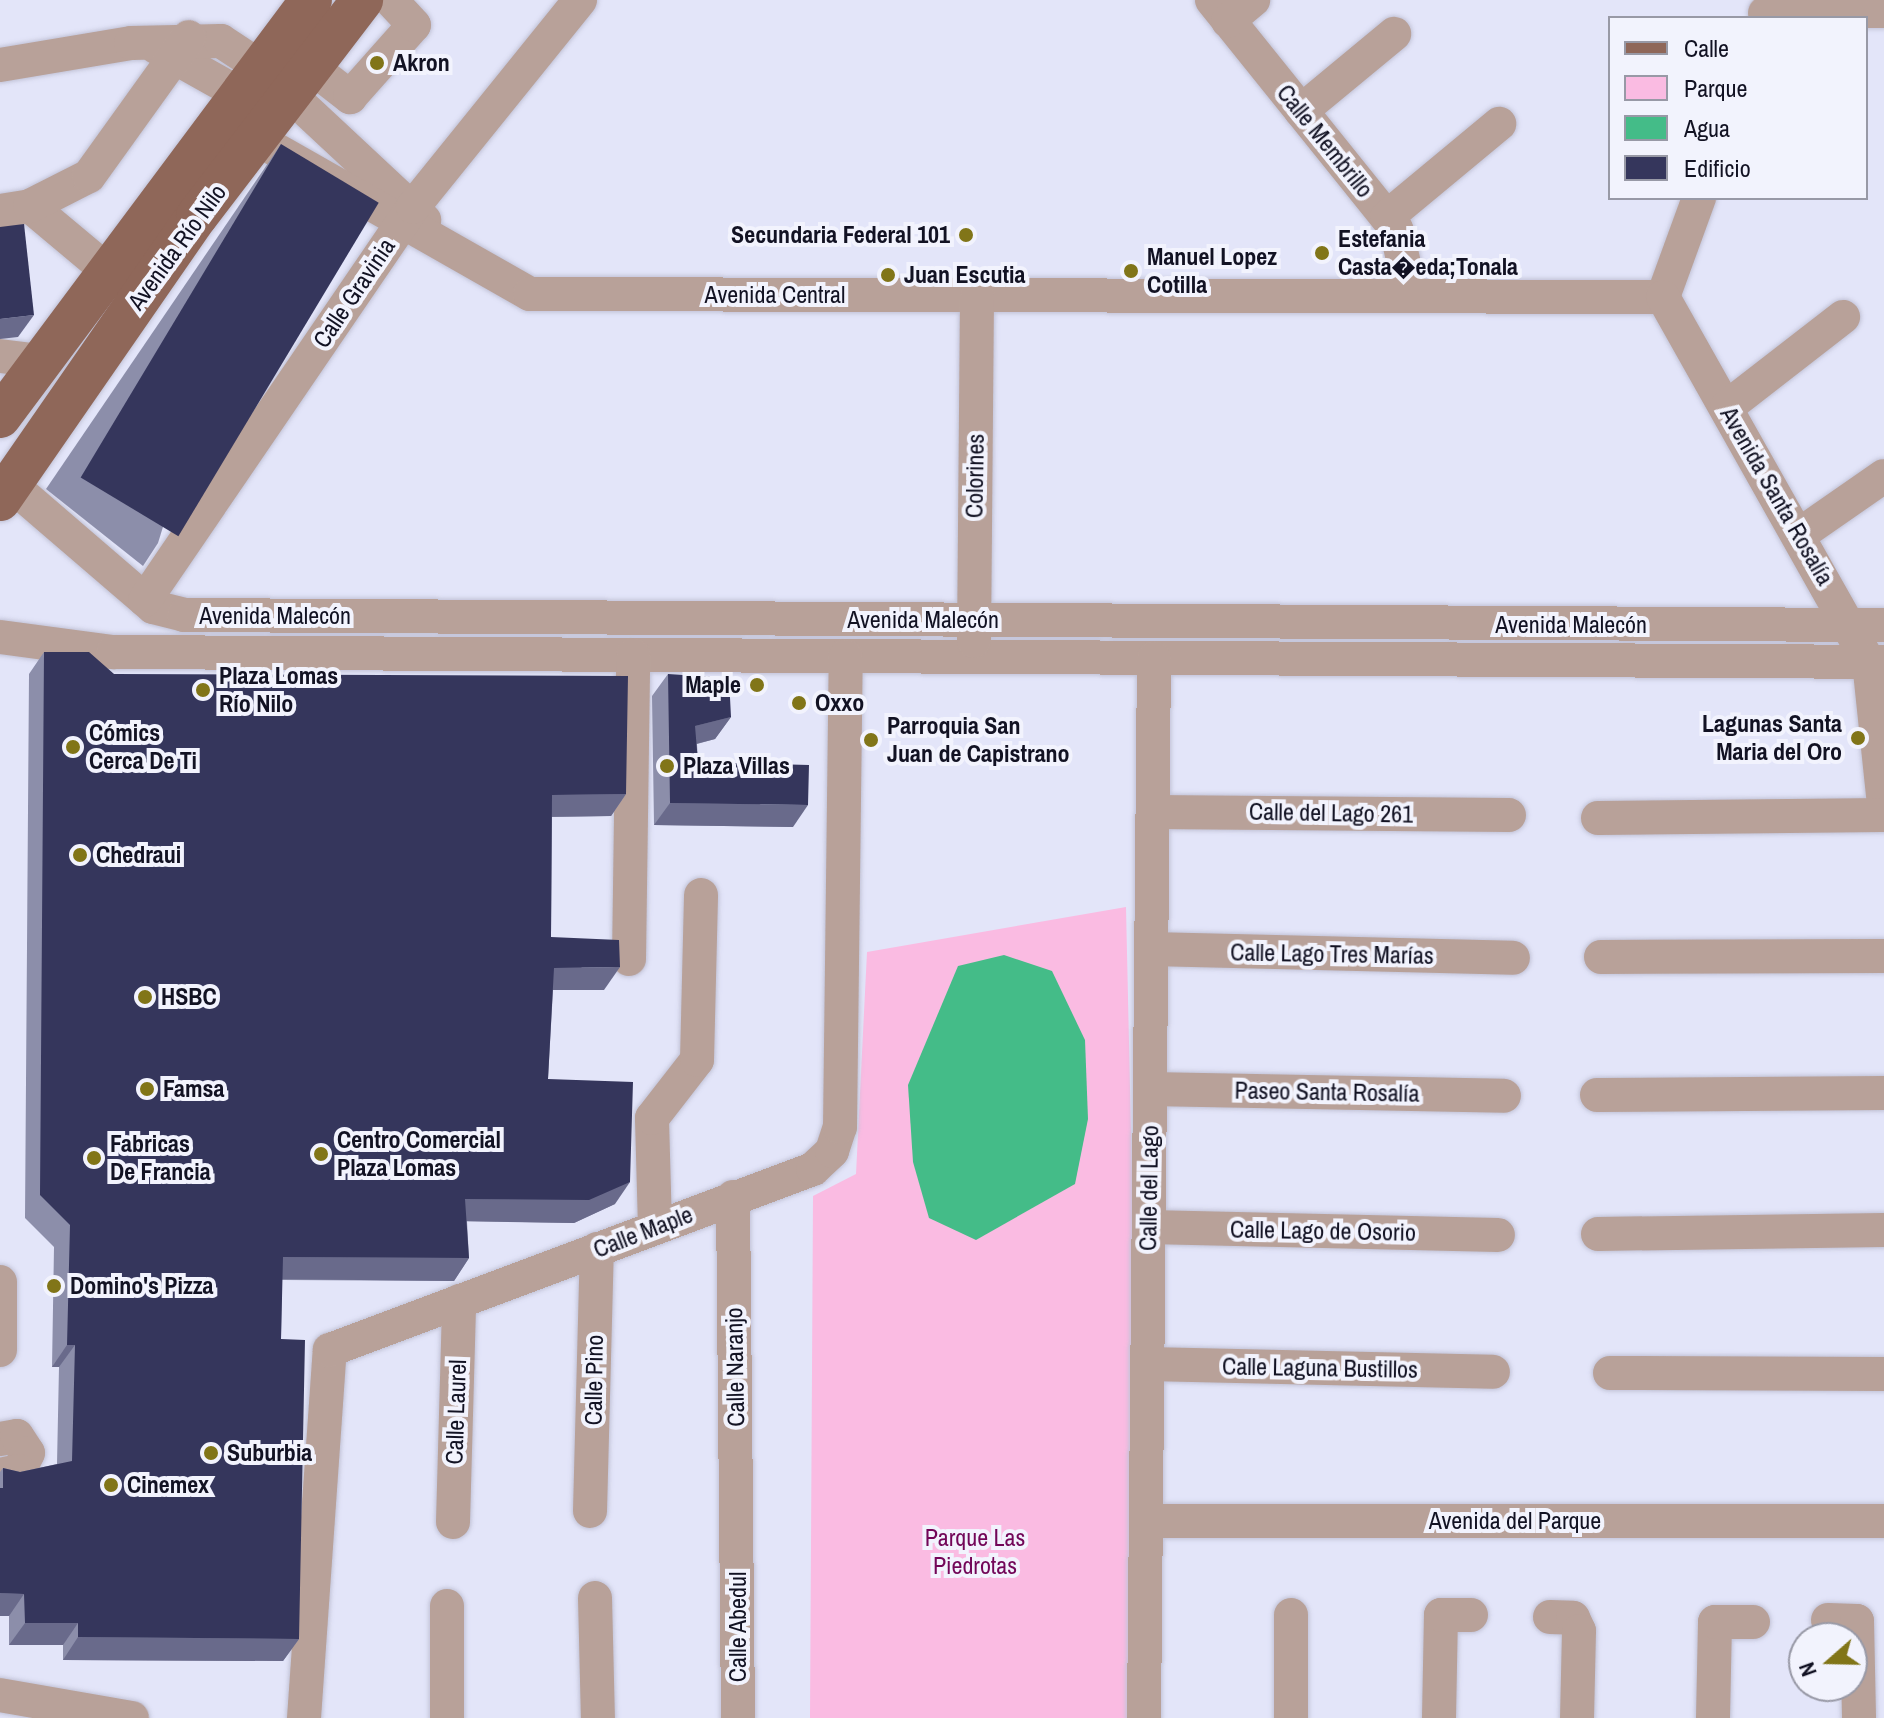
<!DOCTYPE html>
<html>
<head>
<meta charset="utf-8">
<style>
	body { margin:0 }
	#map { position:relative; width:1884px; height:1718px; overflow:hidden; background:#e3e5f9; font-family:"Archivo Narrow",sans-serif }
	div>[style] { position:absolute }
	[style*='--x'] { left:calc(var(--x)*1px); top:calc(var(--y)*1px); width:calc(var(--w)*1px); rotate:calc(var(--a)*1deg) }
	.green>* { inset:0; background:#fabbe2 }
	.water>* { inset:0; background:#44bc88 }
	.roads { filter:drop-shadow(0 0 2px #c2c3d7) drop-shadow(0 0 2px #c2c3d7) }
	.minor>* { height:34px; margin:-17px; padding:0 17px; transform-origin:17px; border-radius:17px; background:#b8a199 }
	.major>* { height:42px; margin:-21px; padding:0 21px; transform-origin:21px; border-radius:21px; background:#8f6759 }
	.wall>* { inset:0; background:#8c8eaa }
	.shaded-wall>* { inset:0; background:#696a8b }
	.building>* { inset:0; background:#35365c; transform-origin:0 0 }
	.dots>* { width:22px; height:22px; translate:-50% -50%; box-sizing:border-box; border:4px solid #f2f3fd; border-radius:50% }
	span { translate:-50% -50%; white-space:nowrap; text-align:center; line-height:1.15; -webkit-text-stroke:8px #f2f3fd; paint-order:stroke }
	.poi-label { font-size:24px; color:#121223; font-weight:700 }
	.left { translate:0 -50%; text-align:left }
	.right { translate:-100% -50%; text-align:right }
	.street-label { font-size:24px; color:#121223 }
	.park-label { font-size:24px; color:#720658 }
	.legend { position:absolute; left:1608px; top:16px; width:260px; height:184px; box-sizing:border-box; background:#f2f3fd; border:2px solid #9899a6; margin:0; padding:10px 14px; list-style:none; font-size:24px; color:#121223 }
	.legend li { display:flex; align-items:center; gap:16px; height:40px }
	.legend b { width:40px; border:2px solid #9899a6 }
	.north { position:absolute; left:1788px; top:1622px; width:80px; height:80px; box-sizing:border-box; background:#f2f3fd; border:2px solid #9899a6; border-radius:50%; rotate:250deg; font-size:22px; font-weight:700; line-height:32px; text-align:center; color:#121223 }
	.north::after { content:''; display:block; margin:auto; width:28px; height:36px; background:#817518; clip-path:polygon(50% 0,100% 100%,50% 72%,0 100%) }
</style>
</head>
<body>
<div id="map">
	<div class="green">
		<div style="clip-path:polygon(1126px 907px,1144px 1718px,810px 1718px,813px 1196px,856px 1174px,867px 952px)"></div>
	</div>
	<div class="water">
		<div style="clip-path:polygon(1004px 955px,1052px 971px,1085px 1040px,1088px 1119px,1075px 1184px,976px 1240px,929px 1218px,913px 1162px,908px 1085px,958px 966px)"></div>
	</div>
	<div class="roads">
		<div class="minor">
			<div style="--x:1212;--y:0;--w:294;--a:51.2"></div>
			<div style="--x:1396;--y:229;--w:67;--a:77"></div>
			<div style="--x:1765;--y:13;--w:119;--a:-1"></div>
			<div style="--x:1228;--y:21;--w:33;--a:-40"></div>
			<div style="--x:156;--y:47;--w:94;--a:29.3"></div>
			<div style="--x:0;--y:65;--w:133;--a:-9.5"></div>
			<div style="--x:131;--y:43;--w:90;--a:-1.3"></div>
			<div style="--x:221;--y:41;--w:45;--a:33.3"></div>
			<div style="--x:259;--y:66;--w:226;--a:43"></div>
			<div style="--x:310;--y:66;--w:51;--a:37.8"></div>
			<div style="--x:350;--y:97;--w:96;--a:-48.4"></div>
			<div style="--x:414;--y:25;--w:34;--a:-133"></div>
			<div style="--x:1301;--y:111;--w:121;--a:-39.6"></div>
			<div style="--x:257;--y:139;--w:314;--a:29.6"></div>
			<div style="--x:530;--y:294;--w:1133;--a:0.15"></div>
			<div style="--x:1699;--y:198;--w:105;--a:110"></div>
			<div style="--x:1663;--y:297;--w:419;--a:60.6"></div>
			<div style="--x:1869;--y:662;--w:144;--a:84"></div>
			<div style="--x:30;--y:206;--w:128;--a:39.9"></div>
			<div style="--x:0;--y:211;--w:30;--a:-9"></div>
			<div style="--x:30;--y:206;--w:66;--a:-27"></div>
			<div style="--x:89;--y:176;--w:171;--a:-54.3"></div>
			<div style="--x:1387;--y:217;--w:146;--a:-39.7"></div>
			<div style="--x:0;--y:356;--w:39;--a:7"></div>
			<div style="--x:1727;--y:407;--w:147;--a:-37.8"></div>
			<div style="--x:9;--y:483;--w:190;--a:40.7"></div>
			<div style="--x:153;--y:607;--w:32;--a:14"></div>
			<div style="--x:184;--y:615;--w:1700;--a:0.34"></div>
			<div style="--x:1799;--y:535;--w:103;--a:-34.8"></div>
			<div style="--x:145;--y:600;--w:476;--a:-55.7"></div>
			<div style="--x:413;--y:207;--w:266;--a:-51.1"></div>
			<div style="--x:0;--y:637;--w:114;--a:7.6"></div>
			<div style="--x:113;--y:652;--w:1771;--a:0.32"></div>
			<div style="--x:974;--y:641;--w:345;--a:-89.5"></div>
			<div style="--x:1153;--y:812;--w:356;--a:0.5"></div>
			<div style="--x:1598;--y:818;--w:286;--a:-0.6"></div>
			<div style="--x:1151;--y:949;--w:362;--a:1.4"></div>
			<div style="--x:1601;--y:957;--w:283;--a:-0.2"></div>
			<div style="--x:629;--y:959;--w:304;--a:-89.2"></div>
			<div style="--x:1150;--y:1089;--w:354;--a:1.1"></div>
			<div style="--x:1597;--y:1095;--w:287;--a:-0.4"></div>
			<div style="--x:733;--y:1197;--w:521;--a:89.45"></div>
			<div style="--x:655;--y:1227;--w:109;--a:-91.6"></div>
			<div style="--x:652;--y:1118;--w:73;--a:-52.2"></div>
			<div style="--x:697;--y:1060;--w:165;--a:-88.6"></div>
			<div style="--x:1149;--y:1227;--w:349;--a:1.3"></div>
			<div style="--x:1598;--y:1234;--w:286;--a:-0.8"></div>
			<div style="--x:0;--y:1282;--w:68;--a:90"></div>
			<div style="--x:1148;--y:1364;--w:345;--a:1.3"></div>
			<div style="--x:1610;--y:1373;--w:274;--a:0.2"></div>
			<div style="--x:0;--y:1439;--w:17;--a:-10"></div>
			<div style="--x:17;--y:1436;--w:20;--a:57"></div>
			<div style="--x:28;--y:1453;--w:20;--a:117"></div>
			<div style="--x:19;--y:1471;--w:19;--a:168"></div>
			<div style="--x:590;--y:1511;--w:262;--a:-88.5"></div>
			<div style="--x:1146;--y:1521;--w:738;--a:0"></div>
			<div style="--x:453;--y:1522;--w:221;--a:-88.4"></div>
			<div style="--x:595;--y:1598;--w:120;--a:88.6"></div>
			<div style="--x:1291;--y:1615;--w:103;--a:90"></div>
			<div style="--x:1550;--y:1617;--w:23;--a:2"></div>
			<div style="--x:1573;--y:1618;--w:14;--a:65"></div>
			<div style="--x:1579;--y:1631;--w:87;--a:91.3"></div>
			<div style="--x:1828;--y:1620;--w:29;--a:2"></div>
			<div style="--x:1857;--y:1621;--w:97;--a:88.8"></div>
			<div style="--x:0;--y:1695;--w:134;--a:9.9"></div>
			<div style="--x:304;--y:1718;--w:369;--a:-86"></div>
			<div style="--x:330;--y:1350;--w:516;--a:-20.54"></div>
			<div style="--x:813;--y:1169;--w:26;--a:-43"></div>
			<div style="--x:832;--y:1151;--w:25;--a:-72"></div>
			<div style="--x:840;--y:1127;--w:471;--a:-89.3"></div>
			<div style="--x:447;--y:1718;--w:112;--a:-90"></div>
			<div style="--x:1144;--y:1718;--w:1060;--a:-89.46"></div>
			<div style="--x:1439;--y:1718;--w:103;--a:-88.9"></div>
			<div style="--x:1441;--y:1615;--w:30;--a:0"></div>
			<div style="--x:1713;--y:1718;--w:96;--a:-88.8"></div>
			<div style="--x:1715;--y:1622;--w:38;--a:0"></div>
		</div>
		<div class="major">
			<div style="--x:0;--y:417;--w:520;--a:-53.28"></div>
			<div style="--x:0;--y:500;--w:346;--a:-55.3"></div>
			<div style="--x:197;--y:216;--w:272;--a:-52.6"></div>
		</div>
	</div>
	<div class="wall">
		<div style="clip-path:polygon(281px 144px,158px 543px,143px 566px,46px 489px)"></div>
		<div style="clip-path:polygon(44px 652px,114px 674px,626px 794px,611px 816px,552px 817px,551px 937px,604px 990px,553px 990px,548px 1079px,615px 1204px,574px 1223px,467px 1221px,469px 1258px,454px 1281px,282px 1280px,281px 1339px,299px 1639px,283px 1661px,63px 1660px,63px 1645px,9px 1645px,9px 1616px,0 1616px,0 1472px,3px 1468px,20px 1472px,57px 1464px,59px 1367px,52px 1367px,54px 1247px,25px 1218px,29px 674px)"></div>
		<div style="clip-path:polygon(668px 674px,731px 717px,715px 739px,697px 744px,698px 762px,793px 827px,654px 825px,652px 696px)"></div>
	</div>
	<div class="shaded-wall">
		<div style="clip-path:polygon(34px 315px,18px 337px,0 339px,0 319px)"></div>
		<div style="clip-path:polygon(731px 717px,715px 739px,680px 748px,695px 726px)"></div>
		<div style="clip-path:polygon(626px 794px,611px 816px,537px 817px,552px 795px)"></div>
		<div style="clip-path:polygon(670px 803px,808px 805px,793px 827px,654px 825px)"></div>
		<div style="clip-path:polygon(620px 967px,604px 990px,538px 990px,554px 968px)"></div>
		<div style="clip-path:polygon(630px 1182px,615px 1204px,574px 1223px,450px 1221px,465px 1199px)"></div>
		<div style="clip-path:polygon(283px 1257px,469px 1258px,454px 1281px,267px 1279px)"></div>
		<div style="clip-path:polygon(67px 1345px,75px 1345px,59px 1367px,52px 1367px)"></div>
		<div style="clip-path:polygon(0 1593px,24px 1594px,9px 1616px,0 1616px)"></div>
		<div style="clip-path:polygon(25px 1623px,78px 1623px,63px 1645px,9px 1645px)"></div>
		<div style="clip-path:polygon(78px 1637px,299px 1639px,283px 1661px,63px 1660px)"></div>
	</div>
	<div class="building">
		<div style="left:281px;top:144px;width:114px;height:389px;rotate:31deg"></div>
		<div style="clip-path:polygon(24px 224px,34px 315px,0 319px,0 227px)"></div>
		<div style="clip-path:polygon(44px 652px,89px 652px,114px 674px,628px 676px,626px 794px,552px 795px,551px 937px,619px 940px,620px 967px,554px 968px,548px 1079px,633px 1082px,630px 1182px,589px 1200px,465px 1199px,469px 1258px,283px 1257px,281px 1339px,305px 1340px,299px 1639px,78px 1637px,78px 1623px,25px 1623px,24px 1594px,0 1593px,0 1488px,3px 1488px,3px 1468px,20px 1472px,72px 1461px,75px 1345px,67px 1345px,70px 1225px,40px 1195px)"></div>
		<div style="clip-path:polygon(668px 674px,729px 678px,731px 717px,695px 726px,698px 762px,809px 765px,808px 805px,670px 803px)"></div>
	</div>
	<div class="dots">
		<div style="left:377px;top:63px;background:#817518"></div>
		<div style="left:966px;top:235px;background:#817518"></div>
		<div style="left:1322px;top:253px;background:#817518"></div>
		<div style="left:1131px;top:271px;background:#817518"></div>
		<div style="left:888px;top:275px;background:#817518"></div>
		<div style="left:757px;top:685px;background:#817518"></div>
		<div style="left:203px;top:690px;background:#817518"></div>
		<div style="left:799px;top:703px;background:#817518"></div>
		<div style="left:1858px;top:738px;background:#817518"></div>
		<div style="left:871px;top:740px;background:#817518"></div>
		<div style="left:73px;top:747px;background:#817518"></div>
		<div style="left:667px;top:766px;background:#817518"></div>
		<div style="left:80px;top:855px;background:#817518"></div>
		<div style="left:145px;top:997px;background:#817518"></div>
		<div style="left:147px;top:1089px;background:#817518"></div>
		<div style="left:321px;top:1154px;background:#817518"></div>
		<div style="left:94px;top:1158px;background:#817518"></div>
		<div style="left:54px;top:1286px;background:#817518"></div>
		<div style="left:211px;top:1453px;background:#817518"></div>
		<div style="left:111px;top:1485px;background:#817518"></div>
	</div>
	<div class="poi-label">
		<span class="left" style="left:393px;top:63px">Akron</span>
		<span class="right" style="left:950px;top:235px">Secundaria Federal 101</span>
		<span class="left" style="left:1338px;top:253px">Estefania<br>Casta�eda;Tonala</span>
		<span class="left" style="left:1147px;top:271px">Manuel Lopez<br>Cotilla</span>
		<span class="left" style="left:904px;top:275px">Juan Escutia</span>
		<span class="left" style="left:219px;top:690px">Plaza Lomas<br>Río Nilo</span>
		<span class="right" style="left:741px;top:685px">Maple</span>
		<span class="left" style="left:815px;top:703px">Oxxo</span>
		<span class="right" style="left:1842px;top:738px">Lagunas Santa<br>Maria del Oro</span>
		<span class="left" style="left:887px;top:740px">Parroquia San<br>Juan de Capistrano</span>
		<span class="left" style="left:89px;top:747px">Cómics<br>Cerca De Ti</span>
		<span class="left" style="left:683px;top:766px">Plaza Villas</span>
		<span class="left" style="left:96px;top:855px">Chedraui</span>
		<span class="left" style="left:161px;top:997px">HSBC</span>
		<span class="left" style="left:163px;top:1089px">Famsa</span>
		<span class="left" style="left:337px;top:1154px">Centro Comercial<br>Plaza Lomas</span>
		<span class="left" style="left:110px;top:1158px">Fabricas<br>De Francia</span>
		<span class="left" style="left:70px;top:1286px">Domino's Pizza</span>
		<span class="left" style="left:227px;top:1453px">Suburbia</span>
		<span class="left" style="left:127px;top:1485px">Cinemex</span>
	</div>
	<div class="street-label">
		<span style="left:1325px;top:141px;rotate:51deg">Calle Membrillo</span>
		<span style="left:177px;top:247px;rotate:-54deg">Avenida Río Nilo</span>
		<span style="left:354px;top:293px;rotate:-56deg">Calle Gravinia</span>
		<span style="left:775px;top:295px">Avenida Central</span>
		<span style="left:975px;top:476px;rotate:-89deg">Colorines</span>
		<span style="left:1777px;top:496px;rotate:60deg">Avenida Santa Rosalía</span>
		<span style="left:275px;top:616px">Avenida Malecón</span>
		<span style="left:923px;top:620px">Avenida Malecón</span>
		<span style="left:1571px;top:625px">Avenida Malecón</span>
		<span style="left:1331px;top:813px;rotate:1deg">Calle del Lago 261</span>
		<span style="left:1332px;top:954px;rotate:1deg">Calle Lago Tres Marías</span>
		<span style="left:1327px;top:1092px;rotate:1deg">Paseo Santa Rosalía</span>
		<span style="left:1149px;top:1188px;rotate:-89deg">Calle del Lago</span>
		<span style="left:1323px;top:1231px;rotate:1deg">Calle Lago de Osorio</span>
		<span style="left:643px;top:1232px;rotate:-21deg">Calle Maple</span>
		<span style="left:735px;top:1367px;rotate:-91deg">Calle Naranjo</span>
		<span style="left:1320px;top:1368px;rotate:1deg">Calle Laguna Bustillos</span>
		<span style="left:594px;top:1380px;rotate:-89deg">Calle Pino</span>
		<span style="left:456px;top:1412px;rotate:-88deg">Calle Laurel</span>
		<span style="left:1515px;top:1521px">Avenida del Parque</span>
		<span style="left:738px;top:1627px;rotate:-90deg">Calle Abedul</span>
	</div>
	<div class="park-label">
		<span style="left:975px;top:1552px">Parque Las<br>Piedrotas</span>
	</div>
	<ul class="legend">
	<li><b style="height:10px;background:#8f6759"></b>Calle</li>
	<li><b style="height:22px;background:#fabbe2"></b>Parque</li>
	<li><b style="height:22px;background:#44bc88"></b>Agua</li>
	<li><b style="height:22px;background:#35365c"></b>Edificio</li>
	</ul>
	<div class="north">N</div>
</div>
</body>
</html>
